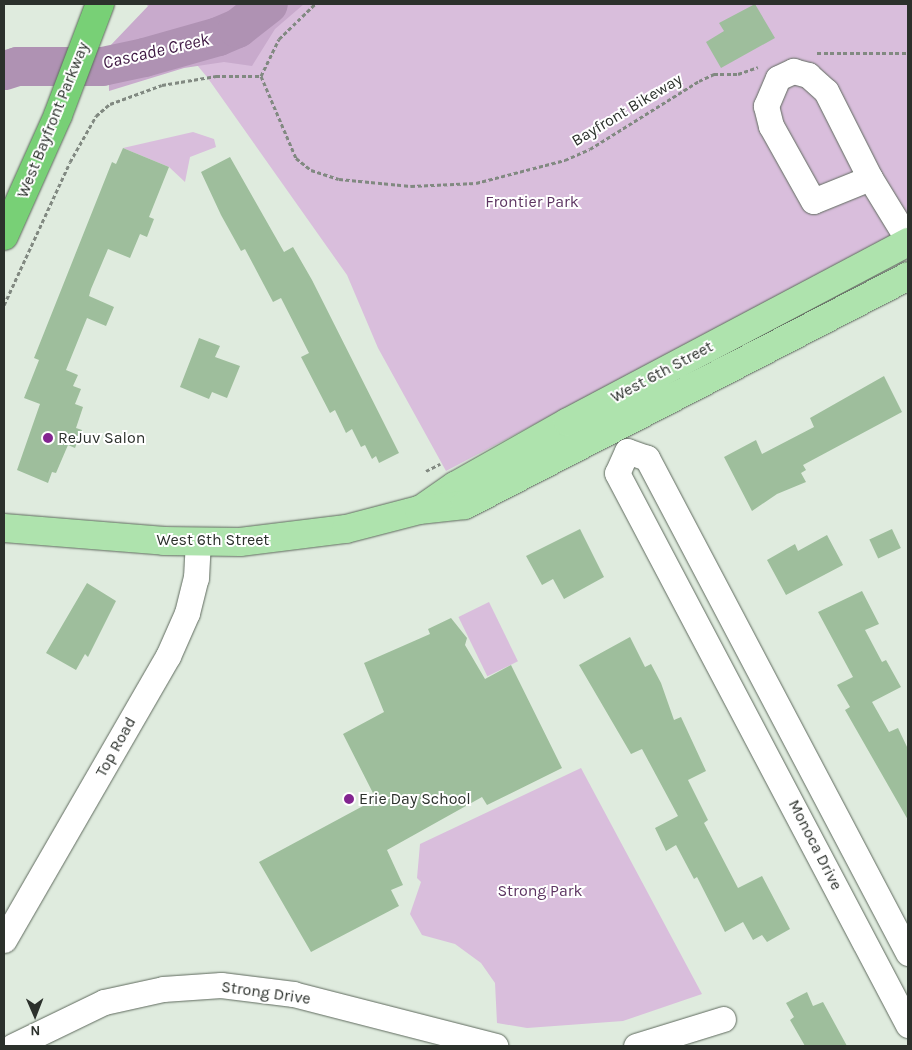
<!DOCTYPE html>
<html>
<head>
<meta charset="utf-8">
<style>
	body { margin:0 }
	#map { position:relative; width:912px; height:1050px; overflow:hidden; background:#dfebde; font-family:Karla,sans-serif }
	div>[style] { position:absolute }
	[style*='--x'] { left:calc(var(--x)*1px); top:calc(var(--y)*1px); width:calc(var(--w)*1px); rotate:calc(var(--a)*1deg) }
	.green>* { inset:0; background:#d9bedc; transform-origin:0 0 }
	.forest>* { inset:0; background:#c8aacc }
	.river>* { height:39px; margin:-19.5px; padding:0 19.5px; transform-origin:19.5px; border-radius:19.5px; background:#af92b3 }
	.building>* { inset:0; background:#9ebe9c; transform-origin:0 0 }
	.path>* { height:3px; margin-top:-1.5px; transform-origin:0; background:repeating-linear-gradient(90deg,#818981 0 4px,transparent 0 6.5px) }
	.roads { filter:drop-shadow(0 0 1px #5f6a5e) drop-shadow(0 0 1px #5f6a5e) }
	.minor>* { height:25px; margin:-12.5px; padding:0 12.5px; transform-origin:12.5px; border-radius:12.5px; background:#fff }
	.major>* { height:28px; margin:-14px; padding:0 14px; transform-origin:14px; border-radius:14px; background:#aee3ad }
	.highway>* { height:28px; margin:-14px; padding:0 14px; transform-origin:14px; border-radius:14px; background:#78d076 }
	.dots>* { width:14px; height:14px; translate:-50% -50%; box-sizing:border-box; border:2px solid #fff; border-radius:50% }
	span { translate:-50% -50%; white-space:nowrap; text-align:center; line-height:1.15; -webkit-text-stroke:4px #fff; paint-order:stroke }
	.street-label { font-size:16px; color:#2c312c }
	.park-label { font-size:16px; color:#5d3562 }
	.poi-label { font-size:16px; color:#2c312c }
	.left { translate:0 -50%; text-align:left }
	.water-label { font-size:18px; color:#3e1843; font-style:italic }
	.frame { position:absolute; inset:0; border:5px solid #2c312c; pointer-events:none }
	.north { position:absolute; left:10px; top:990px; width:50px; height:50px; -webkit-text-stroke:4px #fff; paint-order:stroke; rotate:179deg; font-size:14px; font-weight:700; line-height:20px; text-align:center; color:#2c312c }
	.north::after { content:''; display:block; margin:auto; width:18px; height:22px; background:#2c312c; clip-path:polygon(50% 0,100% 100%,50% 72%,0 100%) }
</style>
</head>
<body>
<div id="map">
	<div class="green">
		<div style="clip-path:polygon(146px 4px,908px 4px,908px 227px,446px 471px,378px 348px,347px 275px,207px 77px)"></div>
		<div style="clip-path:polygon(193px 132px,214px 139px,216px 147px,190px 157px,185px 182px,169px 167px,123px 148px)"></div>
		<div style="left:489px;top:602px;width:66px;height:34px;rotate:64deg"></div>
		<div style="clip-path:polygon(581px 768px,702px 994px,623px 1021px,527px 1028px,497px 1023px,495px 983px,481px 963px,455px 944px,422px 935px,410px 914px,421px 882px,417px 878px,420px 844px)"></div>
	</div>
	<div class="forest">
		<div style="clip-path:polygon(150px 4px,304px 4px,275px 29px,252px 66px,224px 62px,184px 68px,109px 91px,108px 48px)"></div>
	</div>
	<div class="river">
		<div style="--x:4;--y:70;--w:14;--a:-17"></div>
		<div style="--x:17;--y:66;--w:85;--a:0"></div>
		<div style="--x:102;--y:66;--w:43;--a:-12.1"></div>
		<div style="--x:144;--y:57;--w:77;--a:-15.8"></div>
		<div style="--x:218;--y:36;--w:21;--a:-23"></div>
		<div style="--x:237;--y:28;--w:39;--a:-38"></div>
	</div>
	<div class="building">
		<div style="clip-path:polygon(755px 4px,775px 38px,721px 68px,706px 42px,724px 31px,719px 23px)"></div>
		<div style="clip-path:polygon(123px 148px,169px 167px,149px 217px,154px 219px,147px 237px,140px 234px,130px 258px,108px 249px,91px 289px,89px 296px,114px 307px,106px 326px,87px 318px,66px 370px,78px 375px,73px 386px,81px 389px,75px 404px,83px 407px,76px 428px,82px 430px,75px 448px,68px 445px,56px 473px,52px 472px,48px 483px,17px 470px,40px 404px,24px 398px,39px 360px,34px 358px,112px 162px,116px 164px)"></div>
		<div style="clip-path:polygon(230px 157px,284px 252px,293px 247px,312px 280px,399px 453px,379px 463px,376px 456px,372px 459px,365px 445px,361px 447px,352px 429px,346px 433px,335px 410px,330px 413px,301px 357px,309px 353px,281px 298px,273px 302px,245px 249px,241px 251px,221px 215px,201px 172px)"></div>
		<div style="clip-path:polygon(199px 338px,220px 346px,215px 357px,240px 366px,227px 398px,212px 392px,209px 399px,180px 387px)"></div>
		<div style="clip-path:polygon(884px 376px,902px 412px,803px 465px,806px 470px,801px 473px,806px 482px,777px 494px,752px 511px,724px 457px,756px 440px,762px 454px,814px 427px,810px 418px)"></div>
		<div style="clip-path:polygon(580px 529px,604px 577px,564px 599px,553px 579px,542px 585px,526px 556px)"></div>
		<div style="left:892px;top:529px;width:21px;height:25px;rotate:65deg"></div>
		<div style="clip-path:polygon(827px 535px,843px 565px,786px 595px,767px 560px,795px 544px,798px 551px)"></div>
		<div style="clip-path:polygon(87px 583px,116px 601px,88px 657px,85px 654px,76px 670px,46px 653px)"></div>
		<div style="clip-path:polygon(862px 591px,879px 624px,865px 630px,882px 662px,886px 660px,901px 687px,872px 702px,889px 732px,898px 728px,908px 749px,908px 820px,845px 710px,850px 707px,837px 685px,853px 677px,818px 612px)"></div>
		<div style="clip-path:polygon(451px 618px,467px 638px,465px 645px,485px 679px,511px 665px,562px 768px,487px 805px,482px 797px,387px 850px,403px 885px,391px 890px,399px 906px,311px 952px,259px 862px,376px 799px,343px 734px,384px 712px,364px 663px,430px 634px,428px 629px)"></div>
		<div style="clip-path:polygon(630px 637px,645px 667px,651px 664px,661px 683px,674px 720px,681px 717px,706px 771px,688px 780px,708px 820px,704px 823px,738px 888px,762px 876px,790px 929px,767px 942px,762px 935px,753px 940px,743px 922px,725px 932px,697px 877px,694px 879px,676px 845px,666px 851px,655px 828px,678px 816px,642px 749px,631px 754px,579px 665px)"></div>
		<div style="clip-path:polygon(807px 992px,813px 1006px,823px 1002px,847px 1046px,805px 1046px,790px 1020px,794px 1017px,786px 1003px)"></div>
	</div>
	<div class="path">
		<div style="--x:817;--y:53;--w:91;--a:0"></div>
		<div style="--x:261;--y:76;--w:89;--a:66.9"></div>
		<div style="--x:296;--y:158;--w:19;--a:39"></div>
		<div style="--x:311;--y:170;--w:29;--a:18"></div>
		<div style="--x:339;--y:179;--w:72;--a:5.6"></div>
		<div style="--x:411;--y:186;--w:65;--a:-2.6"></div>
		<div style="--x:476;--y:183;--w:92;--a:-14.5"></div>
		<div style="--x:565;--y:160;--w:27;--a:-24"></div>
		<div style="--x:590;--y:149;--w:128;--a:-32"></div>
		<div style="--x:699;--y:81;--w:17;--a:-25"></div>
		<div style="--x:714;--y:74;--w:24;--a:0"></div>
		<div style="--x:738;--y:74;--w:21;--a:-19"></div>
		<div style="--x:261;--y:76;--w:41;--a:-64.1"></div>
		<div style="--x:279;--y:39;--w:50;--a:-44.2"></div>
		<div style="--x:4;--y:305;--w:157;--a:-65.2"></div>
		<div style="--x:70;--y:162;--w:53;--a:-60.5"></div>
		<div style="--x:96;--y:116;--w:18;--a:-41"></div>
		<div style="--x:110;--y:104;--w:55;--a:-20.1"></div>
		<div style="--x:162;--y:85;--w:55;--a:-9.5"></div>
		<div style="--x:216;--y:76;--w:45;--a:0"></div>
		<div style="--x:426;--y:471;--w:16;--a:-27"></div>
	</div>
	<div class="roads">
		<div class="minor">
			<div style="--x:870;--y:178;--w:61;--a:158"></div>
			<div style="--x:813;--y:201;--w:86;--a:-119.2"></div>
			<div style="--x:771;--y:126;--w:21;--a:-104"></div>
			<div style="--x:766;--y:106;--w:30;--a:-67"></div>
			<div style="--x:778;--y:78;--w:17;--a:-25"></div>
			<div style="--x:793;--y:71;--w:16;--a:15"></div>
			<div style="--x:808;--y:75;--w:24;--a:42"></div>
			<div style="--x:826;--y:91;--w:97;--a:63.2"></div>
			<div style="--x:870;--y:178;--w:73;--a:58.5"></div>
			<div style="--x:4;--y:940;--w:328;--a:-60"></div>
			<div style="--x:168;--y:656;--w:47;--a:-66.2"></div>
			<div style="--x:187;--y:613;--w:36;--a:-76"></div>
			<div style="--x:196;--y:578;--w:36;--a:-87"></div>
			<div style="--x:908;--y:953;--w:560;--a:-117.8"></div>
			<div style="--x:647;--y:458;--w:21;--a:-161"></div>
			<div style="--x:627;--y:451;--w:24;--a:114"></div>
			<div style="--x:617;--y:473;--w:624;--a:62.2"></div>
			<div style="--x:13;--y:1046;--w:101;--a:-25.8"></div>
			<div style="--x:104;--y:1002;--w:60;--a:-12.4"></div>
			<div style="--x:163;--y:989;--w:58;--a:-3.9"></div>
			<div style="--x:221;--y:985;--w:73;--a:7.1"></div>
			<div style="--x:293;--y:994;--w:209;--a:14.4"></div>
			<div style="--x:636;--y:1046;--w:91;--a:-17.2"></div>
		</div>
		<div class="major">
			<div style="--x:423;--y:508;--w:39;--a:-35"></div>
			<div style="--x:455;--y:486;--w:130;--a:-29.5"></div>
			<div style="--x:568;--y:422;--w:385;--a:-27.9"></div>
			<div style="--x:4;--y:528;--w:161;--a:4.6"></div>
			<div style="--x:164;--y:541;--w:76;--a:0.8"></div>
			<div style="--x:240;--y:542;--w:107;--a:-7"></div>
			<div style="--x:346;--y:529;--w:75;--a:-14.6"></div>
			<div style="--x:419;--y:510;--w:46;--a:-6.2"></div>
			<div style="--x:465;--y:505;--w:499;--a:-27.3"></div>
		</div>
		<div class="highway">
			<div style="--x:4;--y:236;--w:133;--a:-65.9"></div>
			<div style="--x:58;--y:115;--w:119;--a:-69.3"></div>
		</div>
	</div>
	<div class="dots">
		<div style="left:48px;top:438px;background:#832590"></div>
		<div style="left:349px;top:799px;background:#832590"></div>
	</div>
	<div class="street-label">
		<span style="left:627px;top:110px;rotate:-31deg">Bayfront Bikeway</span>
		<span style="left:53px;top:120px;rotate:-68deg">West Bayfront Parkway</span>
		<span style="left:662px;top:372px;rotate:-28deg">West 6th Street</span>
		<span style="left:213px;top:540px">West 6th Street</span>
		<span style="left:116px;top:747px;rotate:-61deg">Top Road</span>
		<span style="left:815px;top:845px;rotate:63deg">Monoca Drive</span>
		<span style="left:266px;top:993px;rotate:8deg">Strong Drive</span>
	</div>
	<div class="park-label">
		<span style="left:532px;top:202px">Frontier Park</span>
		<span style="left:540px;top:891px">Strong Park</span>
	</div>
	<div class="poi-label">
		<span class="left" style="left:58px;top:438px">ReJuv Salon</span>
		<span class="left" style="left:359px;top:799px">Erie Day School</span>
	</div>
	<div class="water-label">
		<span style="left:156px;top:51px;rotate:-13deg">Cascade Creek</span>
	</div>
	<div class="frame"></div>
	<div class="north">N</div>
</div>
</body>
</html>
